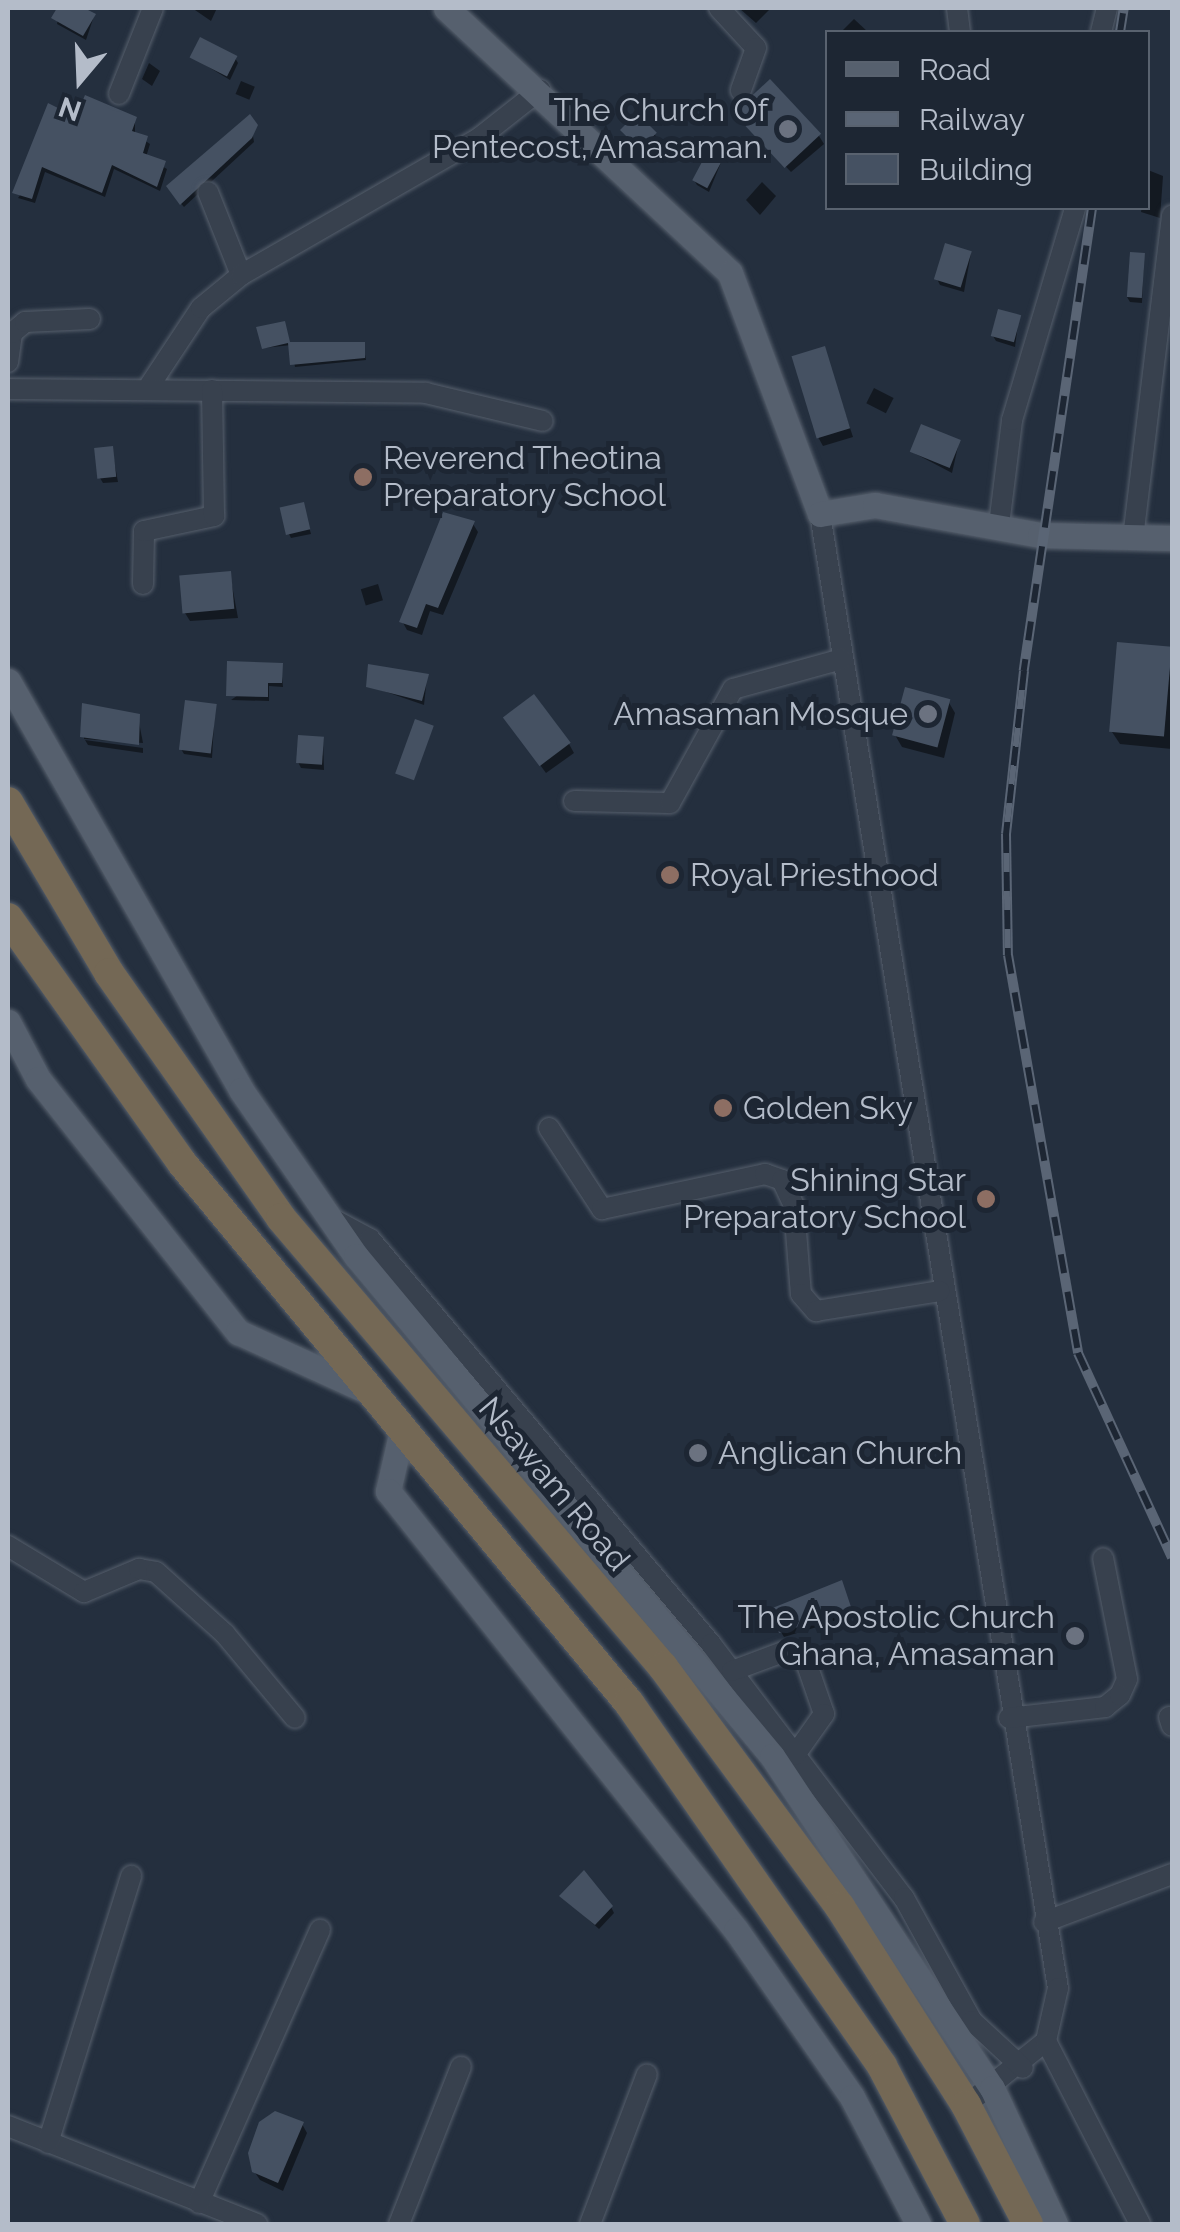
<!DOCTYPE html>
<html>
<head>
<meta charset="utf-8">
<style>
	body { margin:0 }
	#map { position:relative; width:1180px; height:2232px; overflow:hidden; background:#242f3e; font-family:Raleway,sans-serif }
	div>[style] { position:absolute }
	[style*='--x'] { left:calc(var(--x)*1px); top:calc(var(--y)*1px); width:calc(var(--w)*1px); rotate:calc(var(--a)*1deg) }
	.shadow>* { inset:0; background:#0007; transform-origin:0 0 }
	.building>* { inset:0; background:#455162; transform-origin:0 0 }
	.roads { filter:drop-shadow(0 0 2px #565f6c) drop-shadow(0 0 2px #565f6c) }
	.minor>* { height:20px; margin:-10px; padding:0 10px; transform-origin:10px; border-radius:10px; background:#38414e }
	.major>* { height:25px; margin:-12.5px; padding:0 12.5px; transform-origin:12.5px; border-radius:12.5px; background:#56606e }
	.highway>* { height:30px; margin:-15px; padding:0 15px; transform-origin:15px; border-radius:15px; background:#746855 }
	.rail>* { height:10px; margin-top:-5px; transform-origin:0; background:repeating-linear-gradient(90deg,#1d2633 0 19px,#5a6575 0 38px); box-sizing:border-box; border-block:2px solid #5a6575 }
	.dots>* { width:28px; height:28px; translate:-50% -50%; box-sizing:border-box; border:5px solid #1d2633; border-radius:50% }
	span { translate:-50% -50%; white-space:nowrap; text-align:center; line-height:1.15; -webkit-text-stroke:10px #1d2633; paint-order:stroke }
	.poi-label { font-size:32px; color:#b4bcc9 }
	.right { translate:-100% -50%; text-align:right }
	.left { translate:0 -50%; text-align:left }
	.street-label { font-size:32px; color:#b4bcc9 }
	.frame { position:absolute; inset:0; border:10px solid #b4bcc9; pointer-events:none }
	.legend { position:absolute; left:825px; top:30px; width:325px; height:180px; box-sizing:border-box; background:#1d2633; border:2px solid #59626f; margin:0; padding:12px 18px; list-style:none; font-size:30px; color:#b4bcc9 }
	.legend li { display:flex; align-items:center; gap:20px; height:50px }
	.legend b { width:50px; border:2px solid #59626f }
	.north { position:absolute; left:30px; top:30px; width:100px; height:100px; -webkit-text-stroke:8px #1d2633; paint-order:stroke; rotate:199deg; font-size:28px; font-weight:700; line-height:40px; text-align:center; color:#b4bcc9 }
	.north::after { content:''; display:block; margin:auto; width:35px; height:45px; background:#b4bcc9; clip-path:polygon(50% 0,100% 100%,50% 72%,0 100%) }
</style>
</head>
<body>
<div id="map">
	<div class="shadow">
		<div style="clip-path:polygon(60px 8px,94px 16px,86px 40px,57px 24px)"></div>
		<div style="clip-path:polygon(192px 8px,217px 8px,211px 21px)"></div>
		<div style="clip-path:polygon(739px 8px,771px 8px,756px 23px)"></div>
		<div style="clip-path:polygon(854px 19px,868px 32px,841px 32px)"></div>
		<div style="clip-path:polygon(192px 57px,235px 58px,238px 63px,230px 80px)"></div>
		<div style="clip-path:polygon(149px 63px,160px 71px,152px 86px,142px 79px)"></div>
		<div style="left:241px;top:81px;width:15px;height:14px;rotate:23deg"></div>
		<div style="clip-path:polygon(737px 115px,819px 136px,824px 144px,791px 172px)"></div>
		<div style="clip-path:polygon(250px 118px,254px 142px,184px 207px,171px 192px)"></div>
		<div style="clip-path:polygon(135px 119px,135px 134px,150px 144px,146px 157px,167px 169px,160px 191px,114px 169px,105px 197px,45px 172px,35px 203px,18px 198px,77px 120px)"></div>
		<div style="clip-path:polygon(627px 135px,655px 135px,658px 140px,644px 153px)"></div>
		<div style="clip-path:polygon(724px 155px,709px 192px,697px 185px,694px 180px)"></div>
		<div style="clip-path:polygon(1148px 170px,1163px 176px,1160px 218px,1141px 212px)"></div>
		<div style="clip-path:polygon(762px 182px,776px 196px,760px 215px,746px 200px)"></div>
		<div style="clip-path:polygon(971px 253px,964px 292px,940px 285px,937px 279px)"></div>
		<div style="clip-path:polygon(1144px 256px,1142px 303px,1130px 302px,1127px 297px)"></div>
		<div style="clip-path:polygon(1019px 317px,1015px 347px,996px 341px,993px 336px)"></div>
		<div style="clip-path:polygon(284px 323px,290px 345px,363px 344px,366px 360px,295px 367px,291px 345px,264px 348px)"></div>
		<div style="clip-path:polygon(824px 349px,853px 437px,823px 446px,818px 437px)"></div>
		<div style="left:874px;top:388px;width:22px;height:17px;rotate:27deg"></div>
		<div style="clip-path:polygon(959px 442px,952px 473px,912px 452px)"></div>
		<div style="clip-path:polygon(112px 449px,118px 482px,103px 483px,100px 478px)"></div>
		<div style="clip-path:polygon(303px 505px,311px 534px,291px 538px,288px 532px)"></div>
		<div style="clip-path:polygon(473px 524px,478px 532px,443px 615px,430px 611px,422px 635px,407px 630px,402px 621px)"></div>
		<div style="clip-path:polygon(230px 574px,238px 618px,190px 621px,185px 613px)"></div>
		<div style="left:378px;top:584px;width:17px;height:18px;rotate:73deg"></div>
		<div style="clip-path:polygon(1120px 645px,1172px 650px,1172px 749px,1120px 744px,1112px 732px)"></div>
		<div style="clip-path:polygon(281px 665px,283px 687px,269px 686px,269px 701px,231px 700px)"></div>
		<div style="clip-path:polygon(427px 677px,424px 705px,369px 686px)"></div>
		<div style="clip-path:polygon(948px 701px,955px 713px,944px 758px,902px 747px,895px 735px)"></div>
		<div style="clip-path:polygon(84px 706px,138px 717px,143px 743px,84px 739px)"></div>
		<div style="clip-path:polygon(215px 707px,212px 758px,184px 754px,181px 749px)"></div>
		<div style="clip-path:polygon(512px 727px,569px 744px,574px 753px,546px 773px)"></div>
		<div style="clip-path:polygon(85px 740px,143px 748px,143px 753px,88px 745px)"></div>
		<div style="clip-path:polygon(323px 740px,324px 770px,301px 768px,298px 762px)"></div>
		<div style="clip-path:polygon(844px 1589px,853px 1616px,784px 1637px,781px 1632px)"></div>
		<div style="clip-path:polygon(562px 1896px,611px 1907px,614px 1913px,599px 1929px)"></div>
		<div style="clip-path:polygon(302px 2124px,307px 2133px,283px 2191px,260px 2180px,254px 2171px)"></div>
	</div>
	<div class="building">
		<div style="clip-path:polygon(57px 8px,84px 8px,96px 14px,83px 36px,51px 18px)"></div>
		<div style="left:200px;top:37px;width:42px;height:23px;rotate:27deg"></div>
		<div style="left:770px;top:79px;width:75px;height:50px;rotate:47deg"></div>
		<div style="clip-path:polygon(85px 95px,137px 117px,132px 131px,148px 136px,143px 153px,166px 161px,157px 187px,112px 165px,102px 193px,42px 167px,32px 199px,12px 193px,48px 103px,76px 117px)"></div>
		<div style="left:637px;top:113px;width:28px;height:24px;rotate:45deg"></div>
		<div style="clip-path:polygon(250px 114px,258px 125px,252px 138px,180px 205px,166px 186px)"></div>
		<div style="left:711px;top:145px;width:17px;height:40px;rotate:28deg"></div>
		<div style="left:945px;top:243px;width:28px;height:38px;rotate:17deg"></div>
		<div style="left:1130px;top:252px;width:15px;height:45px;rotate:4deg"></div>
		<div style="left:998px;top:309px;width:24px;height:28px;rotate:15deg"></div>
		<div style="clip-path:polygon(285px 321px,290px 342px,365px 342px,365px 358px,290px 365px,288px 343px,262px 349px,256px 327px)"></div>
		<div style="left:825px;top:346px;width:86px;height:35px;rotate:73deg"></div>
		<div style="left:921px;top:424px;width:43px;height:30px;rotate:22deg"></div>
		<div style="left:113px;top:446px;width:31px;height:19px;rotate:84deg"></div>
		<div style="left:304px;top:502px;width:28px;height:25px;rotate:77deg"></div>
		<div style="clip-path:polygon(443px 512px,475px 521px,438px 608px,426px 604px,417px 628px,399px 622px)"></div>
		<div style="left:231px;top:571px;width:38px;height:52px;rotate:85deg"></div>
		<div style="left:1117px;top:642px;width:55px;height:90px;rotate:5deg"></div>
		<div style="clip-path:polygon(227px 661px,283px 663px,282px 683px,268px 683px,268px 697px,226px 696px)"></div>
		<div style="clip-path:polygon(368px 664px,429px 674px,422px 701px,366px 687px)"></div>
		<div style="left:905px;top:687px;width:47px;height:50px;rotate:15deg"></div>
		<div style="left:534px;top:694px;width:61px;height:39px;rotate:53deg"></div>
		<div style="left:185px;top:700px;width:32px;height:50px;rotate:7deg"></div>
		<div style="clip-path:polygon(82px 703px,140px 714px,139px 745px,80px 737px)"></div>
		<div style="left:415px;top:719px;width:20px;height:58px;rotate:20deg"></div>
		<div style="left:298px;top:735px;width:26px;height:28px;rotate:4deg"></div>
		<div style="clip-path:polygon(842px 1580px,852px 1610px,779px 1633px,770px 1609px)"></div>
		<div style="clip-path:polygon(584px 1870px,613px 1906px,595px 1925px,559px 1896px)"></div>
		<div style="clip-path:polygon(275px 2111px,304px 2122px,278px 2183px,252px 2172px,248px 2153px,259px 2122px)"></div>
	</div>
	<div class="roads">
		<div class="minor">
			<div style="--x:719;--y:8;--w:54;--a:47.2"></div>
			<div style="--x:756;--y:48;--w:45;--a:109.7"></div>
			<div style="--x:957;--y:8;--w:24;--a:83"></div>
			<div style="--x:1101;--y:32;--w:25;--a:-76"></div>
			<div style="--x:119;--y:94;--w:92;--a:-68.4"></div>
			<div style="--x:208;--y:192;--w:89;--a:68.3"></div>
			<div style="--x:8;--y:362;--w:29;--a:-82"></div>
			<div style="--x:12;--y:333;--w:17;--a:-40"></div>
			<div style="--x:25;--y:322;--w:65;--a:-2.6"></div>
			<div style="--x:150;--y:385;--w:92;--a:-56.5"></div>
			<div style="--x:201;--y:308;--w:52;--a:-39.5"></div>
			<div style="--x:241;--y:275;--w:275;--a:-29.9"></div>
			<div style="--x:479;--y:138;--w:78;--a:-38.2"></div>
			<div style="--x:8;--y:389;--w:418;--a:0.5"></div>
			<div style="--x:426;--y:393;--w:120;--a:13.5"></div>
			<div style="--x:820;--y:514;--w:1493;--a:80.83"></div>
			<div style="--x:1058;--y:1988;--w:54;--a:102.8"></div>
			<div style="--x:1046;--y:2041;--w:102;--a:141.3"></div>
			<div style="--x:999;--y:525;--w:106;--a:-82.9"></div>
			<div style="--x:1012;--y:420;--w:221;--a:-73.4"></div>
			<div style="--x:1133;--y:538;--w:325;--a:-83.1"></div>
			<div style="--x:143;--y:584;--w:53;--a:-88.9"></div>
			<div style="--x:144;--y:531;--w:72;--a:-12.1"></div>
			<div style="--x:214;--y:516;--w:126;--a:-90.9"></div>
			<div style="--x:574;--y:801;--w:96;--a:1.2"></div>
			<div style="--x:670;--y:803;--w:130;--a:-61.1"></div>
			<div style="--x:733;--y:689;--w:113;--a:-15.4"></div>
			<div style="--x:549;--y:1128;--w:97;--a:56.8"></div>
			<div style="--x:602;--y:1209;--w:167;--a:-12.1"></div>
			<div style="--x:765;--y:1174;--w:18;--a:19"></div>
			<div style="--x:782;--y:1180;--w:29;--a:65"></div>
			<div style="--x:794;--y:1206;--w:88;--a:85.5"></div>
			<div style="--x:801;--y:1294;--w:23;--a:49"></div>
			<div style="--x:816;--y:1311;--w:125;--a:-9.2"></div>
			<div style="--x:331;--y:1218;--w:44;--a:28.3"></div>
			<div style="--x:370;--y:1239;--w:529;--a:49.9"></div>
			<div style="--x:711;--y:1644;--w:319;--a:52.8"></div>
			<div style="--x:904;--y:1898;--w:141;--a:61.1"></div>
			<div style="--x:972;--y:2021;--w:69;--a:42.7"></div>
			<div style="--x:8;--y:1546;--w:89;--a:31.2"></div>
			<div style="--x:84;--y:1592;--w:60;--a:-22.7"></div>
			<div style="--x:139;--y:1569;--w:17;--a:10"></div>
			<div style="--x:156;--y:1572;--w:93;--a:41.9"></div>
			<div style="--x:225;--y:1634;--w:109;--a:50.2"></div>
			<div style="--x:732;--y:1671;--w:54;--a:-20.4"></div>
			<div style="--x:783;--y:1652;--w:23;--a:18"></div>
			<div style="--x:805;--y:1659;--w:58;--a:70.9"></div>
			<div style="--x:824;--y:1714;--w:50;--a:125.3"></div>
			<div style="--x:1169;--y:1717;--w:9;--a:72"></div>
			<div style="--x:1009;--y:1718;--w:97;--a:-6.5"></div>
			<div style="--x:1105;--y:1707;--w:19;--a:-39"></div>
			<div style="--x:1120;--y:1695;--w:17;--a:-66"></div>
			<div style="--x:1127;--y:1679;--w:123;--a:-101.2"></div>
			<div style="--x:1044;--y:1922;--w:137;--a:-20.6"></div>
			<div style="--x:1046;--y:2041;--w:206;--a:62.8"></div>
			<div style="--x:8;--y:2126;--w:268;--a:21.5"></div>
			<div style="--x:48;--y:2143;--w:280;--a:-72.7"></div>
			<div style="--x:199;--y:2203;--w:299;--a:-66.1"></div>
			<div style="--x:399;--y:2224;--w:169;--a:-68.5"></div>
			<div style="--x:590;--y:2224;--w:160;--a:-69.2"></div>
		</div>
		<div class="major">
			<div style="--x:446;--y:8;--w:388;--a:43"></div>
			<div style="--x:730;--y:273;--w:257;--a:69.5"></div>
			<div style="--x:820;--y:514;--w:56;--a:-9.3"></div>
			<div style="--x:875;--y:505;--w:168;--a:10.3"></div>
			<div style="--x:1040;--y:535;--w:132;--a:1.3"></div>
			<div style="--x:8;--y:681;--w:471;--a:60.3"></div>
			<div style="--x:241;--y:1090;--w:202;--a:55.3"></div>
			<div style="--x:356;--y:1256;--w:650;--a:50.24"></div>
			<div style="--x:772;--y:1756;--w:398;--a:56.5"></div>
			<div style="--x:992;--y:2088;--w:150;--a:65.1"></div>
			<div style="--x:8;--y:1022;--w:64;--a:62.2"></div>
			<div style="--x:38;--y:1079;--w:323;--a:51.7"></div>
			<div style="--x:238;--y:1332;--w:144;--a:24.6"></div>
			<div style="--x:402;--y:1430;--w:63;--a:102.9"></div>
			<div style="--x:388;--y:1491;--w:560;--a:51.6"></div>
			<div style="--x:736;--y:1930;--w:203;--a:55.2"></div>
			<div style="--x:852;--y:2097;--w:143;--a:62.5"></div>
		</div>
		<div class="highway">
			<div style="--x:8;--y:802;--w:199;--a:59.4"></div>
			<div style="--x:109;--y:973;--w:299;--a:54.9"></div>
			<div style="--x:281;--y:1218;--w:590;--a:49.61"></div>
			<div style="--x:663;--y:1667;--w:298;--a:53.6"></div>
			<div style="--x:840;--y:1907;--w:235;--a:57.5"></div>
			<div style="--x:966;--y:2105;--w:134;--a:62.5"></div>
			<div style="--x:8;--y:918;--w:301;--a:54.6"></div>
			<div style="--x:182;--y:1163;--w:701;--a:50.38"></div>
			<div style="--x:629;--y:1703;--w:442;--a:55.1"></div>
			<div style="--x:882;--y:2066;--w:178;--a:62.3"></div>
		</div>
	</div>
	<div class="rail">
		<div style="--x:1120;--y:32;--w:24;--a:-81"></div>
		<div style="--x:1092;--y:208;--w:468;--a:98.4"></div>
		<div style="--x:1024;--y:671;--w:164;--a:96.3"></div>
		<div style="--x:1006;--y:834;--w:121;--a:89.1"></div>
		<div style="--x:1008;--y:955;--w:404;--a:80"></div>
		<div style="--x:1078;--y:1353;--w:225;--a:65.3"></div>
	</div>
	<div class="dots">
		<div style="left:788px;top:129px;background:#6b7280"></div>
		<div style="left:363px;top:477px;background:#8d6e63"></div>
		<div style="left:928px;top:714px;background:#6b7280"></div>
		<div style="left:670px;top:875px;background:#8d6e63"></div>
		<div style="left:723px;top:1108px;background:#8d6e63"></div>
		<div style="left:986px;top:1199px;background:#8d6e63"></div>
		<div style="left:698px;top:1453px;background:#6b7280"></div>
		<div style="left:1075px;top:1636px;background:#6b7280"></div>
	</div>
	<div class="poi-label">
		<span class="right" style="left:768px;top:129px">The Church Of<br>Pentecost, Amasaman.</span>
		<span class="left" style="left:383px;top:477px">Reverend Theotina<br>Preparatory School</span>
		<span class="right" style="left:908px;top:714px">Amasaman Mosque</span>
		<span class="left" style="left:690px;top:875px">Royal Priesthood</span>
		<span class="left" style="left:743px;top:1108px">Golden Sky</span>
		<span class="right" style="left:966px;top:1199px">Shining Star<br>Preparatory School</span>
		<span class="left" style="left:718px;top:1453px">Anglican Church</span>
		<span class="right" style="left:1055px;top:1636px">The Apostolic Church<br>Ghana, Amasaman</span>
	</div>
	<div class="street-label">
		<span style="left:554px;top:1484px;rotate:50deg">Nsawam Road</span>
	</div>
	<div class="frame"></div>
	<ul class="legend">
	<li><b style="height:12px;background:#56606e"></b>Road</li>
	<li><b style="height:12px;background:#5a6575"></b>Railway</li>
	<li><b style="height:28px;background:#455162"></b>Building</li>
	</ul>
	<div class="north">N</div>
</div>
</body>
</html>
